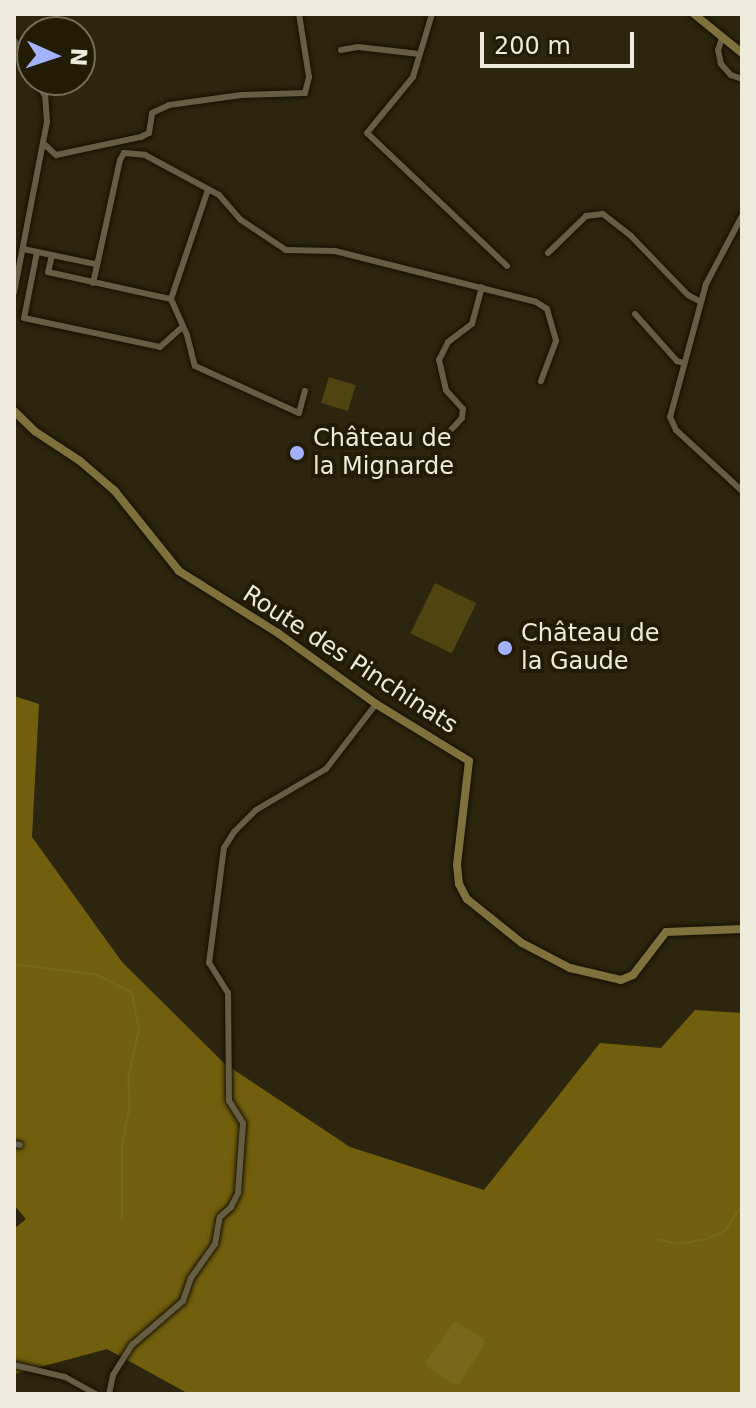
<!DOCTYPE html>
<html>
<head>
<meta charset="utf-8">
<style>
	body { margin:0 }
	#map { position:relative; width:756px; height:1408px; overflow:hidden; background:#2c260e; font-family:"DejaVu Sans",sans-serif }
	div>[style] { position:absolute }
	[style*='--x'] { left:calc(var(--x)*1px); top:calc(var(--y)*1px); width:calc(var(--w)*1px); rotate:calc(var(--a)*1deg) }
	.green>* { inset:0; background:#504410; transform-origin:0 0 }
	.forest>* { inset:0; background:#715f0d }
	.water>* { inset:0; background:#79671a }
	.stream>* { height:2px; margin:-1px; padding:0 1px; transform-origin:1px; border-radius:1px; background:#79671a }
	.roads { filter:drop-shadow(0 0 2px #140f00) drop-shadow(0 0 2px #140f00) }
	.street>* { height:6px; margin:-3px; padding:0 3px; transform-origin:3px; border-radius:3px; background:#655e45 }
	.secondary>* { height:8px; margin:-4px; padding:0 4px; transform-origin:4px; border-radius:4px; background:#7e713c }
	.dots>* { width:22px; height:22px; translate:-50% -50%; box-sizing:border-box; border:4px solid #221c05; border-radius:50% }
	span { translate:-50% -50%; white-space:nowrap; text-align:center; line-height:1.15; -webkit-text-stroke:8px #221c05; paint-order:stroke }
	.poi-label { font-size:24px; color:#eeeadc }
	.left { translate:0 -50%; text-align:left }
	.street-label { font-size:24px; color:#eeeadc }
	.frame { position:absolute; inset:0; border:16px solid #eeeadc; pointer-events:none }
	.north { position:absolute; left:16px; top:16px; width:80px; height:80px; box-sizing:border-box; background:#221c05; border:2px solid #746e5b; border-radius:50%; rotate:93deg; font-size:22px; font-weight:700; line-height:32px; text-align:center; color:#eeeadc }
	.north::after { content:''; display:block; margin:auto; width:28px; height:36px; background:#a3b2fd; clip-path:polygon(50% 0,100% 100%,50% 72%,0 100%) }
	.scale { position:absolute; left:480px; top:32px; width:154px; height:36px; box-sizing:border-box; border:4px solid #eeeadc; border-top:0; padding-left:10px; font-size:24px; line-height:28px; white-space:nowrap; color:#eeeadc; -webkit-text-stroke:6px #221c05; paint-order:stroke }
</style>
</head>
<body>
<div id="map">
	<div class="green">
		<div style="left:329px;top:377px;width:28px;height:27px;rotate:17deg"></div>
		<div style="left:435px;top:583px;width:46px;height:56px;rotate:26deg"></div>
	</div>
	<div class="forest">
		<div style="clip-path:polygon(14px 696px,39px 704px,32px 837px,122px 962px,225px 1064px,350px 1147px,484px 1190px,600px 1043px,661px 1048px,695px 1010px,742px 1013px,742px 1394px,189px 1394px,107px 1349px,14px 1374px,14px 1229px,26px 1219px,14px 1205px)"></div>
	</div>
	<div class="water">
		<div style="clip-path:polygon(455px 1321px,484px 1339px,485px 1344px,459px 1384px,455px 1385px,427px 1367px,425px 1362px)"></div>
	</div>
	<div class="stream">
		<div style="--x:14;--y:964;--w:84;--a:7.5"></div>
		<div style="--x:97;--y:975;--w:39;--a:27"></div>
		<div style="--x:132;--y:993;--w:38;--a:79"></div>
		<div style="--x:139;--y:1030;--w:49;--a:102.9"></div>
		<div style="--x:128;--y:1078;--w:27;--a:86"></div>
		<div style="--x:130;--y:1105;--w:41;--a:101.3"></div>
		<div style="--x:122;--y:1145;--w:73;--a:90"></div>
		<div style="--x:657;--y:1239;--w:23;--a:13"></div>
		<div style="--x:679;--y:1244;--w:27;--a:-10"></div>
		<div style="--x:706;--y:1239;--w:21;--a:-23"></div>
		<div style="--x:725;--y:1231;--w:31;--a:-57"></div>
	</div>
	<div class="roads">
		<div class="street">
			<div style="--x:432;--y:14;--w:66;--a:106.8"></div>
			<div style="--x:413;--y:77;--w:72;--a:129.4"></div>
			<div style="--x:367;--y:133;--w:193;--a:43.5"></div>
			<div style="--x:722;--y:38;--w:13;--a:108"></div>
			<div style="--x:718;--y:50;--w:14;--a:78"></div>
			<div style="--x:721;--y:64;--w:15;--a:48"></div>
			<div style="--x:731;--y:75;--w:12;--a:20"></div>
			<div style="--x:14;--y:40;--w:38;--a:61"></div>
			<div style="--x:341;--y:50;--w:17;--a:-10"></div>
			<div style="--x:358;--y:47;--w:62;--a:6.4"></div>
			<div style="--x:43;--y:143;--w:18;--a:43"></div>
			<div style="--x:56;--y:155;--w:87;--a:-12"></div>
			<div style="--x:141;--y:137;--w:9;--a:-27"></div>
			<div style="--x:149;--y:133;--w:20;--a:-81"></div>
			<div style="--x:152;--y:113;--w:19;--a:-25"></div>
			<div style="--x:169;--y:105;--w:73;--a:-7.9"></div>
			<div style="--x:241;--y:95;--w:64;--a:-1.8"></div>
			<div style="--x:305;--y:93;--w:16;--a:-76"></div>
			<div style="--x:309;--y:77;--w:64;--a:-99"></div>
			<div style="--x:742;--y:216;--w:77;--a:117.9"></div>
			<div style="--x:706;--y:284;--w:138;--a:105.1"></div>
			<div style="--x:670;--y:417;--w:14;--a:65"></div>
			<div style="--x:676;--y:430;--w:90;--a:42.7"></div>
			<div style="--x:23;--y:249;--w:74;--a:11.8"></div>
			<div style="--x:95;--y:264;--w:4;--a:-45"></div>
			<div style="--x:98;--y:261;--w:103;--a:-77.7"></div>
			<div style="--x:120;--y:160;--w:8;--a:-60"></div>
			<div style="--x:124;--y:153;--w:21;--a:5"></div>
			<div style="--x:145;--y:155;--w:84;--a:28.4"></div>
			<div style="--x:219;--y:195;--w:33;--a:49"></div>
			<div style="--x:241;--y:220;--w:54;--a:33.7"></div>
			<div style="--x:286;--y:250;--w:49;--a:1.2"></div>
			<div style="--x:335;--y:251;--w:207;--a:14.2"></div>
			<div style="--x:536;--y:302;--w:13;--a:32"></div>
			<div style="--x:547;--y:309;--w:33;--a:74"></div>
			<div style="--x:556;--y:341;--w:43;--a:110.6"></div>
			<div style="--x:37;--y:252;--w:67;--a:101.1"></div>
			<div style="--x:24;--y:318;--w:139;--a:12"></div>
			<div style="--x:160;--y:347;--w:30;--a:-42"></div>
			<div style="--x:548;--y:253;--w:53;--a:-44.2"></div>
			<div style="--x:586;--y:216;--w:17;--a:-7"></div>
			<div style="--x:603;--y:214;--w:36;--a:38"></div>
			<div style="--x:631;--y:236;--w:82;--a:46"></div>
			<div style="--x:688;--y:295;--w:15;--a:28"></div>
			<div style="--x:52;--y:255;--w:17;--a:103"></div>
			<div style="--x:48;--y:272;--w:126;--a:12.4"></div>
			<div style="--x:171;--y:299;--w:115;--a:-71.3"></div>
			<div style="--x:93;--y:283;--w:23;--a:-77"></div>
			<div style="--x:14;--y:293;--w:174;--a:-79.1"></div>
			<div style="--x:47;--y:122;--w:26;--a:-94"></div>
			<div style="--x:45;--y:96;--w:18;--a:-119"></div>
			<div style="--x:171;--y:299;--w:39;--a:66"></div>
			<div style="--x:187;--y:335;--w:32;--a:76"></div>
			<div style="--x:195;--y:366;--w:114;--a:24.3"></div>
			<div style="--x:299;--y:413;--w:23;--a:-75"></div>
			<div style="--x:635;--y:314;--w:63;--a:48.2"></div>
			<div style="--x:677;--y:361;--w:6;--a:18"></div>
			<div style="--x:449;--y:432;--w:19;--a:-47"></div>
			<div style="--x:462;--y:418;--w:9;--a:-84"></div>
			<div style="--x:463;--y:409;--w:25;--a:-132"></div>
			<div style="--x:446;--y:390;--w:31;--a:-103"></div>
			<div style="--x:439;--y:360;--w:20;--a:-63"></div>
			<div style="--x:448;--y:342;--w:30;--a:-37"></div>
			<div style="--x:472;--y:324;--w:38;--a:-75"></div>
			<div style="--x:14;--y:1144;--w:6;--a:9"></div>
			<div style="--x:14;--y:1365;--w:52;--a:13.2"></div>
			<div style="--x:65;--y:1377;--w:35;--a:29"></div>
			<div style="--x:109;--y:1394;--w:19;--a:-78"></div>
			<div style="--x:113;--y:1375;--w:36;--a:-58"></div>
			<div style="--x:132;--y:1345;--w:67;--a:-40.8"></div>
			<div style="--x:183;--y:1301;--w:24;--a:-71"></div>
			<div style="--x:191;--y:1278;--w:42;--a:-54.8"></div>
			<div style="--x:215;--y:1244;--w:27;--a:-80"></div>
			<div style="--x:220;--y:1217;--w:15;--a:-42"></div>
			<div style="--x:231;--y:1207;--w:16;--a:-63"></div>
			<div style="--x:238;--y:1193;--w:70;--a:-85.9"></div>
			<div style="--x:243;--y:1123;--w:26;--a:-122"></div>
			<div style="--x:229;--y:1101;--w:108;--a:-90.5"></div>
			<div style="--x:228;--y:993;--w:36;--a:-122"></div>
			<div style="--x:209;--y:963;--w:116;--a:-82.6"></div>
			<div style="--x:224;--y:848;--w:19;--a:-58"></div>
			<div style="--x:234;--y:832;--w:31;--a:-45"></div>
			<div style="--x:256;--y:810;--w:81;--a:-30.4"></div>
			<div style="--x:326;--y:769;--w:82;--a:-52.4"></div>
		</div>
		<div class="secondary">
			<div style="--x:694;--y:14;--w:62;--a:39.1"></div>
			<div style="--x:14;--y:411;--w:30;--a:44"></div>
			<div style="--x:36;--y:432;--w:53;--a:33.4"></div>
			<div style="--x:80;--y:461;--w:46;--a:40.6"></div>
			<div style="--x:115;--y:491;--w:102;--a:51.3"></div>
			<div style="--x:179;--y:571;--w:117;--a:32.1"></div>
			<div style="--x:278;--y:633;--w:121;--a:35.9"></div>
			<div style="--x:376;--y:704;--w:109;--a:31.5"></div>
			<div style="--x:469;--y:761;--w:105;--a:96.6"></div>
			<div style="--x:457;--y:865;--w:19;--a:84"></div>
			<div style="--x:459;--y:884;--w:17;--a:62"></div>
			<div style="--x:467;--y:899;--w:70;--a:38.7"></div>
			<div style="--x:522;--y:943;--w:54;--a:27.5"></div>
			<div style="--x:570;--y:968;--w:52;--a:13.2"></div>
			<div style="--x:621;--y:980;--w:13;--a:-23"></div>
			<div style="--x:633;--y:975;--w:54;--a:-52.5"></div>
			<div style="--x:666;--y:932;--w:76;--a:-2.3"></div>
		</div>
	</div>
	<div class="dots">
		<div style="left:297px;top:453px;background:#a3b2fd"></div>
		<div style="left:505px;top:648px;background:#a3b2fd"></div>
	</div>
	<div class="poi-label">
		<span class="left" style="left:313px;top:453px">Château de<br>la Mignarde</span>
		<span class="left" style="left:521px;top:648px">Château de<br>la Gaude</span>
	</div>
	<div class="street-label">
		<span style="left:350px;top:660px;rotate:33deg">Route des Pinchinats</span>
	</div>
	<div class="frame"></div>
	<div class="north">N</div>
	<div class="scale">200 m</div>
</div>
</body>
</html>
